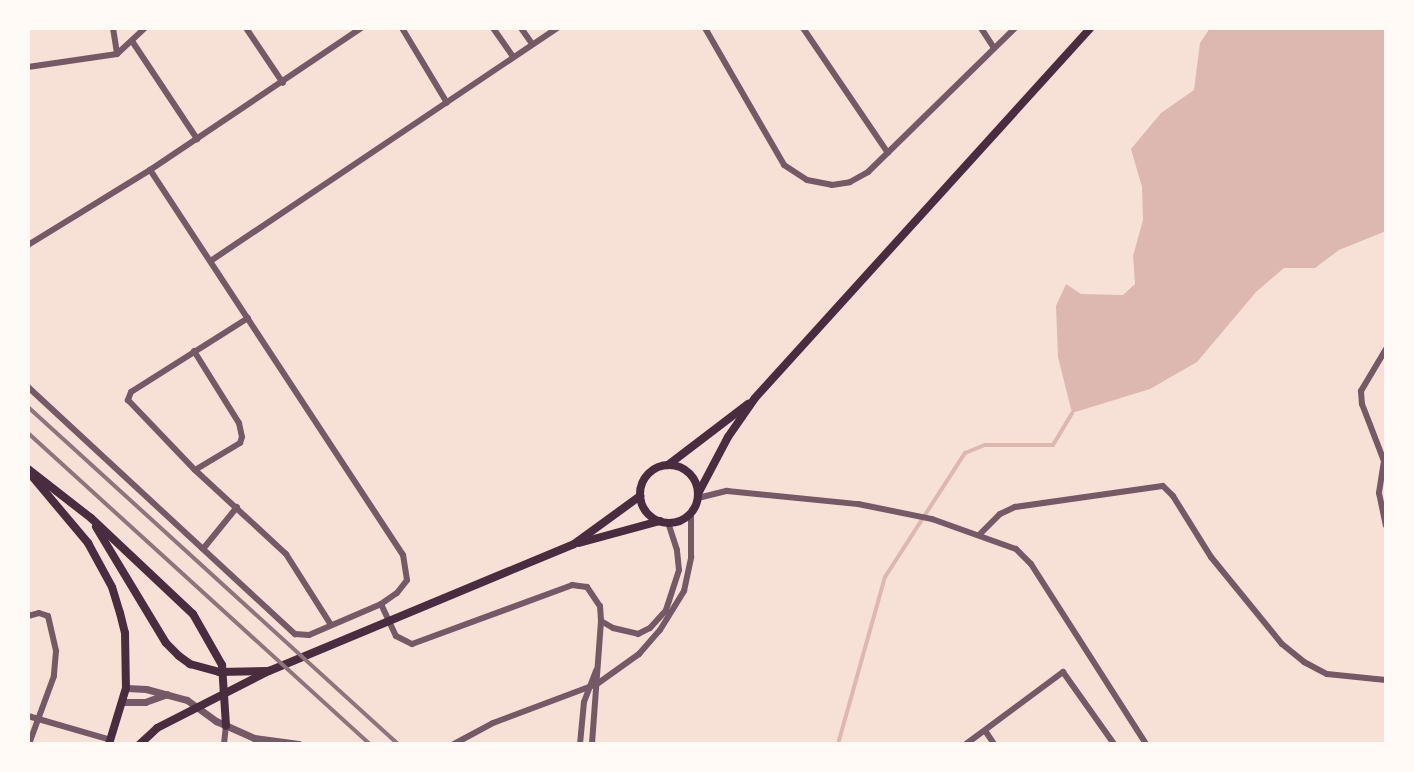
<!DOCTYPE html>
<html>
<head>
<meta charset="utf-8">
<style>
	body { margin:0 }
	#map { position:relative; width:1414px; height:772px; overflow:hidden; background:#f7e1d7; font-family:"Public Sans",sans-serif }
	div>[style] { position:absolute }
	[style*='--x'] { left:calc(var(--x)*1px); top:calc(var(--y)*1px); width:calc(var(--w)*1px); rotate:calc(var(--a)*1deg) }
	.water>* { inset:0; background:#dcb8b0 }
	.stream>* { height:4px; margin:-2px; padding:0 2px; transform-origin:2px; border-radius:2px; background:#dcb8b0 }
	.minor>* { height:6px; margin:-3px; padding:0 3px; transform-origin:3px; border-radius:3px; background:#755966 }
	.tertiary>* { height:7px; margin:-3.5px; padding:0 3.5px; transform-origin:3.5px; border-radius:3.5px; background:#755966 }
	.secondary>* { height:8px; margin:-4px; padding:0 4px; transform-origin:4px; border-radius:4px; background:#4a2c40 }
	.secondary>.ring { margin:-4px; padding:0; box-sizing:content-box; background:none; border:8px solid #4a2c40; border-radius:50% }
	.rail>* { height:4px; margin:-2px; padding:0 2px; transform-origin:2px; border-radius:2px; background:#8f747c }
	span { translate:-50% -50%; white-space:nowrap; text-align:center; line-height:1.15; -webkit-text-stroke:8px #fffaf5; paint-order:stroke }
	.frame { position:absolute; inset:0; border:30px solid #fffaf5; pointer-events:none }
</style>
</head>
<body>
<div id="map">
	<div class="water">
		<div style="clip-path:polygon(1210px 28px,1386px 28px,1386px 231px,1339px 250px,1315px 268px,1284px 268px,1256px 292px,1197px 362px,1150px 389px,1072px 413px,1058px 357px,1056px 306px,1066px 284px,1081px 294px,1123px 295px,1135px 284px,1133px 256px,1143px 220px,1142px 187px,1131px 149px,1161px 113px,1194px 90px,1200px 43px)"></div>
	</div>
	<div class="stream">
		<div style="--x:838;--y:744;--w:173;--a:-74.3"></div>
		<div style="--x:885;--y:577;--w:148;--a:-57.2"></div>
		<div style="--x:965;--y:453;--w:22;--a:-22"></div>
		<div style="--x:985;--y:445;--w:68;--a:0"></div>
		<div style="--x:1053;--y:445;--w:37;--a:-59"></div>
	</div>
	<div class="minor">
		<div style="--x:113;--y:28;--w:26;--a:81"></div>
		<div style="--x:246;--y:28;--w:66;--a:56.1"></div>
		<div style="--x:402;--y:28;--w:87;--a:59"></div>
		<div style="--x:493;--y:28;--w:35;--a:55"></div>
		<div style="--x:521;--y:28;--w:19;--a:55"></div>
		<div style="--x:705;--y:28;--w:158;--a:60"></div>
		<div style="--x:784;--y:165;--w:27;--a:33"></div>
		<div style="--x:807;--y:180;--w:25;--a:11"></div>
		<div style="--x:832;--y:185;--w:18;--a:-9"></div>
		<div style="--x:850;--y:182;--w:21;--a:-29"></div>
		<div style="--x:868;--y:172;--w:206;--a:-44.4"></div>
		<div style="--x:803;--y:28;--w:151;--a:55.8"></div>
		<div style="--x:981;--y:28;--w:24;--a:57"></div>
		<div style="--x:132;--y:41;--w:118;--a:56.4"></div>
		<div style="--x:28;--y:67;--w:90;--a:-8.3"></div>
		<div style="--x:117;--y:54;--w:38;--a:-43"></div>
		<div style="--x:28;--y:245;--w:143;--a:-31.6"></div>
		<div style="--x:150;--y:170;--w:254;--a:-33.9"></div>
		<div style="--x:212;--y:260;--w:416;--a:-33.9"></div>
		<div style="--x:248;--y:318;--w:138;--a:147.7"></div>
		<div style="--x:131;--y:392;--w:9;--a:111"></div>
		<div style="--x:128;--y:400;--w:97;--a:46.3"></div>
		<div style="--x:195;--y:470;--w:124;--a:42.7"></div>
		<div style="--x:286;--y:554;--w:84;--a:57.6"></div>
		<div style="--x:1386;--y:349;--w:49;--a:120.8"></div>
		<div style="--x:1361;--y:391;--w:13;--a:86"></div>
		<div style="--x:1362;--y:404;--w:61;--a:68.9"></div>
		<div style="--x:1384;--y:461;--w:32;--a:99"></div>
		<div style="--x:1379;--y:493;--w:33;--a:78"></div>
		<div style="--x:194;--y:351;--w:85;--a:58"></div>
		<div style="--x:239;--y:423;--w:14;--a:78"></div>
		<div style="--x:242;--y:437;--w:6;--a:108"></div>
		<div style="--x:240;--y:443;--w:52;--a:149"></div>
		<div style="--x:28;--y:387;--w:364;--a:42.8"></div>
		<div style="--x:295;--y:634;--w:14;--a:4"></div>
		<div style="--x:309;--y:635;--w:78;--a:-23.3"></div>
		<div style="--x:381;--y:604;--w:19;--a:-35"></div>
		<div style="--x:397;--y:593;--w:16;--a:-52"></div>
		<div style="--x:407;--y:580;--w:25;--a:-99"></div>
		<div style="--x:403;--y:555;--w:461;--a:-123.3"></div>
		<div style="--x:698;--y:498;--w:30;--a:-14"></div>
		<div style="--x:727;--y:491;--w:132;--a:5.7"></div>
		<div style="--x:858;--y:504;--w:76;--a:11.5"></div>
		<div style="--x:932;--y:519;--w:89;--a:19.7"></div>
		<div style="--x:1016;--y:549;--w:21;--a:45"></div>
		<div style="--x:1031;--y:564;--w:214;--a:57.4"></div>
		<div style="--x:980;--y:534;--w:28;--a:-45"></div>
		<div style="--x:1000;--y:514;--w:17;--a:-25"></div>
		<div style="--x:1015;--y:507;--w:149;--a:-8.1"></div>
		<div style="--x:1163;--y:486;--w:14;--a:45"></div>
		<div style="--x:1173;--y:496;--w:72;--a:58.1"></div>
		<div style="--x:1211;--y:557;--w:112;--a:50.8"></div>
		<div style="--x:1282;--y:644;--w:28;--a:39"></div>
		<div style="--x:1304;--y:662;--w:26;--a:28"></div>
		<div style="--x:1327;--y:674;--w:59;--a:5.8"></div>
		<div style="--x:203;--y:549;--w:54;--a:-51"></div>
		<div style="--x:381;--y:604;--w:35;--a:65"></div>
		<div style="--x:396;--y:636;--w:18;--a:27"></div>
		<div style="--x:412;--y:644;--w:171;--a:-20.2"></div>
		<div style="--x:572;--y:585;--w:15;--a:8"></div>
		<div style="--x:587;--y:587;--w:23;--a:56"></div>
		<div style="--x:600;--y:606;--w:15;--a:86"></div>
		<div style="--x:601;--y:621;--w:123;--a:94.2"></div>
		<div style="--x:28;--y:616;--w:11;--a:-15"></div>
		<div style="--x:39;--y:613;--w:9;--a:18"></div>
		<div style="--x:48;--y:616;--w:36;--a:77"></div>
		<div style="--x:56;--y:651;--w:25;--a:95"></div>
		<div style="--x:54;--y:676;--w:72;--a:110.2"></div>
		<div style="--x:601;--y:621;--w:14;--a:30"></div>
		<div style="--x:613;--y:628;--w:26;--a:13"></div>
		<div style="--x:638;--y:634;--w:13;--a:-27"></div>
		<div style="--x:650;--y:628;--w:24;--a:-48"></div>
		<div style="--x:666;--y:610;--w:42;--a:-72"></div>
		<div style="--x:679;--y:570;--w:20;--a:-96"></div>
		<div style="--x:677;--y:550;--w:28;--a:-108"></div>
		<div style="--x:28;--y:716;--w:86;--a:16.1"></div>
		<div style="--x:986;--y:732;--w:14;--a:56"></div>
		<div style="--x:224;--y:744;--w:18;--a:-84"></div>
		<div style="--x:454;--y:744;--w:44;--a:-28.3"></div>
		<div style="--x:493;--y:723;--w:111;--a:-20.6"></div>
		<div style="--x:597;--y:684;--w:52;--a:-35.5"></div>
		<div style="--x:639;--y:654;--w:32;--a:-49"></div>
		<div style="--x:660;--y:630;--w:46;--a:-58.4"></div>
		<div style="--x:684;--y:591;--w:35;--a:-78"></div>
		<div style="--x:691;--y:557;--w:44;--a:-90"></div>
		<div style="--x:580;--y:744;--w:42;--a:-84.6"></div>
		<div style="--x:584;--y:702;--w:34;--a:-69"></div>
		<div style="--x:966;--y:744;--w:121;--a:-36.6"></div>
		<div style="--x:1063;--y:672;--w:88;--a:54.7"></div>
	</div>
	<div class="tertiary">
		<div style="--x:126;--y:688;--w:20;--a:3"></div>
		<div style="--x:146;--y:689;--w:42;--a:15"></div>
		<div style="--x:187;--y:700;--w:36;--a:36"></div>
		<div style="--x:216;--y:721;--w:42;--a:24.1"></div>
		<div style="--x:254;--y:738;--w:45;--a:7.6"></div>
		<div style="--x:124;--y:702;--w:21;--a:0"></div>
		<div style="--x:145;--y:702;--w:23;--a:-20"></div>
	</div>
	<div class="secondary">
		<div style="--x:668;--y:465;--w:101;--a:-37.3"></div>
		<div class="ring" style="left:640px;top:465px;width:50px;height:50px"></div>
		<div style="--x:28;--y:469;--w:80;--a:37.9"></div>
		<div style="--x:91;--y:518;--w:140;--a:43.3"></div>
		<div style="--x:193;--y:614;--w:59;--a:60.4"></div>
		<div style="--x:222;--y:665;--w:61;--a:86.2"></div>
		<div style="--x:31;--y:475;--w:89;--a:50"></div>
		<div style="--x:88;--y:543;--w:50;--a:61.4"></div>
		<div style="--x:112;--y:587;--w:27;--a:73"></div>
		<div style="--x:120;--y:613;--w:21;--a:76"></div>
		<div style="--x:125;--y:633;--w:55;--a:89"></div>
		<div style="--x:126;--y:688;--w:59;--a:106.9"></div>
		<div style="--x:699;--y:492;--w:62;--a:-62.2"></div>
		<div style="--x:728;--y:437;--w:47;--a:-55.3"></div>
		<div style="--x:755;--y:398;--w:499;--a:-47.8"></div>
		<div style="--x:96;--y:527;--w:135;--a:58.9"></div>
		<div style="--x:166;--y:643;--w:18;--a:45"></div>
		<div style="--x:179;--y:656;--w:14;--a:36"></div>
		<div style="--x:190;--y:664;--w:30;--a:15"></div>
		<div style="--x:219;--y:672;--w:49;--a:-1.2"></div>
		<div style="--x:579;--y:543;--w:84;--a:-15.2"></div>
		<div style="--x:140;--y:744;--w:23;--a:-43"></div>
		<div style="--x:157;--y:728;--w:126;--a:-27"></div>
		<div style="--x:269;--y:671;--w:330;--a:-22.6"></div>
		<div style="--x:574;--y:544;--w:82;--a:-36"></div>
	</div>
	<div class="rail">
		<div style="--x:28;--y:407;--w:500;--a:42.33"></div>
		<div style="--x:28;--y:433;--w:462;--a:42.3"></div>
	</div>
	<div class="frame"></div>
</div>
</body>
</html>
